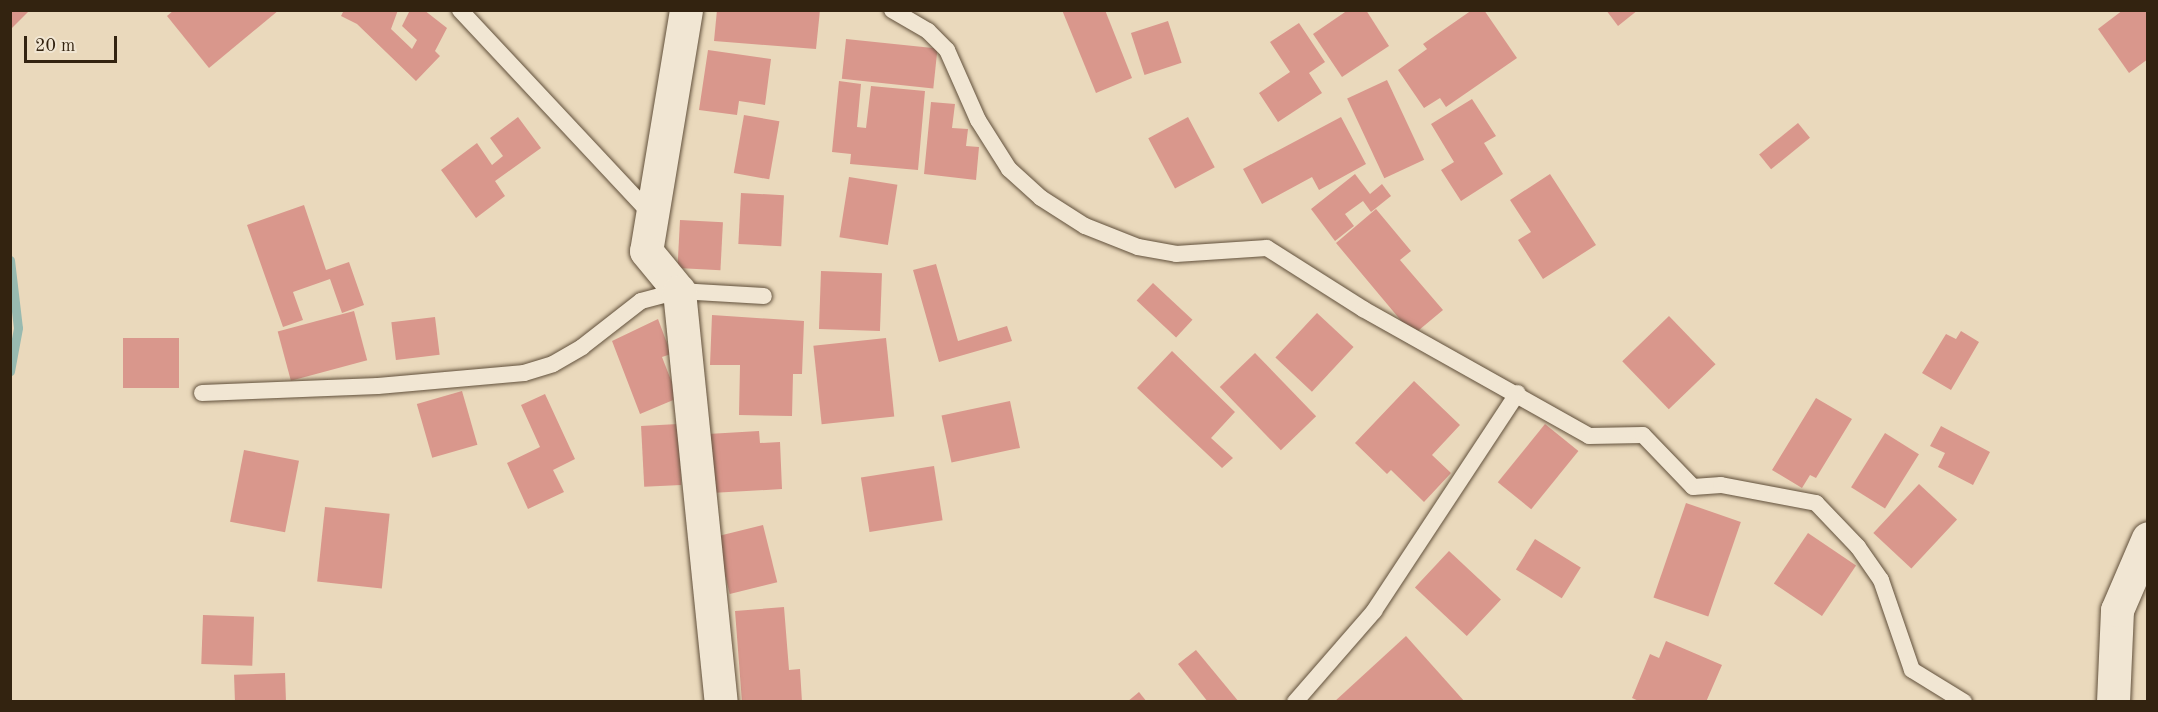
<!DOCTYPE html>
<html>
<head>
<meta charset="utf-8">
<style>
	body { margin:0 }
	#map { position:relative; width:2158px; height:712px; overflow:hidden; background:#ead9bc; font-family:"Old Standard TT",serif }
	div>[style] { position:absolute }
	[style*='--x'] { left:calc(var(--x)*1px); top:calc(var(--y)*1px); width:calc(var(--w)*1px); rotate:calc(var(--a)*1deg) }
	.stream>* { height:9px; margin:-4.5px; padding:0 4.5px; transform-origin:4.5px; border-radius:4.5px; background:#98bab0 }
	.building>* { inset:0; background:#d9978c; transform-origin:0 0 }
	.roads { filter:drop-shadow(0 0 2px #61503b) drop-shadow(0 0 2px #61503b) }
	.service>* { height:16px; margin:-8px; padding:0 8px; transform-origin:8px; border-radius:8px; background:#f1e6d3 }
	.minor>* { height:33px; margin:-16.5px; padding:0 16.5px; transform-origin:16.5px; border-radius:16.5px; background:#f1e6d3 }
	span { translate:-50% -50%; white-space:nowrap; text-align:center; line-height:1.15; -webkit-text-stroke:4.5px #f1e6d3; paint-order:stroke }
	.frame { position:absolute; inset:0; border:12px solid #332310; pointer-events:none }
	.scale { position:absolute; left:24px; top:36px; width:93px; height:27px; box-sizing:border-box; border:3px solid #332310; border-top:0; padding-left:8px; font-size:18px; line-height:21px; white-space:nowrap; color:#332310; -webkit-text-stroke:4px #f1e6d3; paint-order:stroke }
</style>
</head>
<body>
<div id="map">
	<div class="stream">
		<div style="--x:10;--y:260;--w:68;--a:83.3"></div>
		<div style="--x:18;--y:328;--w:44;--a:100.5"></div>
	</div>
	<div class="building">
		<div style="clip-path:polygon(10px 10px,30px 10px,10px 30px)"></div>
		<div style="clip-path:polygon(174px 10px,279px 10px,209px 68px,167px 16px)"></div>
		<div style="clip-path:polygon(344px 10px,398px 10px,391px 29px,412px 49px,417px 40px,402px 26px,410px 10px,424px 10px,447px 28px,435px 51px,440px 56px,416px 81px,357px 24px,341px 16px)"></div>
		<div style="clip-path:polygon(717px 10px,820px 10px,816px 49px,714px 41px)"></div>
		<div style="clip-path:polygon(1062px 10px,1105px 10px,1132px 78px,1096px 93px)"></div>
		<div style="clip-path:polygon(1348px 10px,1366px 10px,1389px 46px,1342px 77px,1313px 34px)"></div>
		<div style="clip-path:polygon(1472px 10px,1484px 10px,1517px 58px,1446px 107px,1440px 98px,1424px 108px,1398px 70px,1427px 49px,1423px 44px)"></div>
		<div style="clip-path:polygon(1606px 10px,1638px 10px,1618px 26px)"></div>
		<div style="clip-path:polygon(2123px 10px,2148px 10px,2148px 59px,2129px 73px,2098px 29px)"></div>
		<div style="left:1168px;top:21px;width:44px;height:39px;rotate:72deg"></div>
		<div style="clip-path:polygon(1299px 23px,1325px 62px,1309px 73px,1322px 93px,1278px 122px,1259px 93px,1290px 72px,1270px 42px)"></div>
		<div style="left:846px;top:39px;width:92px;height:40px;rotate:6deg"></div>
		<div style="clip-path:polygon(708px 50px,771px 59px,765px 105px,739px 101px,737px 115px,699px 110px)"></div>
		<div style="left:1387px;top:80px;width:88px;height:44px;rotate:65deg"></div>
		<div style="clip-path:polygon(839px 81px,861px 84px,857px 127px,866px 128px,871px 86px,925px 91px,918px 170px,850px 164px,851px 154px,832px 152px)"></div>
		<div style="clip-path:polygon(1472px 99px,1496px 136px,1484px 143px,1503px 174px,1461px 201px,1441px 170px,1454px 162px,1431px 124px)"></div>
		<div style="clip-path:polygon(931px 102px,955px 104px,952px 128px,968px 129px,966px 146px,979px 147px,976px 180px,924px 174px)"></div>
		<div style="left:744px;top:115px;width:36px;height:59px;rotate:10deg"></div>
		<div style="clip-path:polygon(518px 117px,541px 148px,495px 181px,505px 196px,476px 218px,441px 170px,477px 143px,492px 165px,503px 156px,490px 138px)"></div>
		<div style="left:1188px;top:117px;width:57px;height:45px;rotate:62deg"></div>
		<div style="clip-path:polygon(1341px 117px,1366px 164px,1319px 190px,1312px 177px,1262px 204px,1243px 169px)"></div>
		<div style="left:1798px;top:123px;width:19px;height:50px;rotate:51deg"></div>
		<div style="clip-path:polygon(1355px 174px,1370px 194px,1382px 184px,1391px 196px,1371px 212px,1363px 201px,1345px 214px,1354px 226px,1335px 241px,1311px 209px)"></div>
		<div style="clip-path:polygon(1550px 174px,1596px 245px,1543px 279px,1518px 240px,1531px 232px,1510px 200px)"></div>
		<div style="left:849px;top:177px;width:49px;height:61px;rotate:9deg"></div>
		<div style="left:741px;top:193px;width:43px;height:51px;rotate:3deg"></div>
		<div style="clip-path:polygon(304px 205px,326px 270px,349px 262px,364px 305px,342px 313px,330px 279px,293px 292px,303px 320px,283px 327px,247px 225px)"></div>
		<div style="clip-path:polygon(1376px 209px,1411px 251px,1400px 260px,1443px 310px,1413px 335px,1336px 243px)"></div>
		<div style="left:680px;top:220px;width:43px;height:48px;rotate:3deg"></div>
		<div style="clip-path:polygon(936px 264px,958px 341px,1007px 326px,1012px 341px,939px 362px,913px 270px)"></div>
		<div style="left:821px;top:271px;width:61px;height:58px;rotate:2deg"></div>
		<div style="left:1153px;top:283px;width:54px;height:24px;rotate:43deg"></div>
		<div style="left:354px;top:311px;width:51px;height:79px;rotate:75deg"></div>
		<div style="left:1317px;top:313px;width:50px;height:61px;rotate:43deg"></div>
		<div style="clip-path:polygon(712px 315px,804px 321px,802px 374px,793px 374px,792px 416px,739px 415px,740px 365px,710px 365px)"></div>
		<div style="left:1669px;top:316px;width:67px;height:65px;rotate:46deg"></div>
		<div style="left:435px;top:317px;width:38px;height:44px;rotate:83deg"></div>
		<div style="clip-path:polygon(658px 319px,671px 354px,662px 357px,678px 398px,640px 414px,612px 341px)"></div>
		<div style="clip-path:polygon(1961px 331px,1979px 342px,1951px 390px,1922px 373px,1946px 334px,1956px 339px)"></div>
		<div style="left:179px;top:338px;width:50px;height:56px;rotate:90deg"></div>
		<div style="left:886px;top:338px;width:79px;height:73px;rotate:84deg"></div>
		<div style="clip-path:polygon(1172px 351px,1235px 412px,1211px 438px,1233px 458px,1222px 468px,1137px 388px)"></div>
		<div style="left:1255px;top:353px;width:88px;height:49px;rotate:46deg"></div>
		<div style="clip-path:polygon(1414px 381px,1460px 425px,1432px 455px,1451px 473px,1424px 502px,1391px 470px,1387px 474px,1355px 443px)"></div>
		<div style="left:462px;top:391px;width:56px;height:47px;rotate:74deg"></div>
		<div style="clip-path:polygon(545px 394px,575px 459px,553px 470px,564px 492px,528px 509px,507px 463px,540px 447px,521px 405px)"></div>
		<div style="clip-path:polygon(1816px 398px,1852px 419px,1816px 478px,1810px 475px,1802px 488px,1772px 470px)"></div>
		<div style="left:1010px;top:401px;width:48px;height:70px;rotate:78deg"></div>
		<div style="left:678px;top:424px;width:61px;height:37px;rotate:87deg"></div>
		<div style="left:1545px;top:424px;width:43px;height:75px;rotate:39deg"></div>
		<div style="clip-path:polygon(1941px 426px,1990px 452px,1973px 485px,1938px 467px,1945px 453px,1930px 446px)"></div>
		<div style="clip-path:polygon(759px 431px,760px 443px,780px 442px,782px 489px,711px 493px,708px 434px)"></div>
		<div style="left:1885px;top:433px;width:40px;height:64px;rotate:32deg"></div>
		<div style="left:244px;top:450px;width:56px;height:73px;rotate:11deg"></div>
		<div style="left:934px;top:466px;width:55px;height:74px;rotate:81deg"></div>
		<div style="left:1919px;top:484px;width:52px;height:67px;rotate:43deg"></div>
		<div style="left:1686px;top:503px;width:58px;height:100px;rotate:19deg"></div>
		<div style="left:325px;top:507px;width:65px;height:75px;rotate:6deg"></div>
		<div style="left:763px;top:525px;width:59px;height:49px;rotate:76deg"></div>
		<div style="left:1808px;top:533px;width:58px;height:61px;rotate:34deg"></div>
		<div style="left:1535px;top:539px;width:54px;height:36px;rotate:32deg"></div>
		<div style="left:1449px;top:551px;width:71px;height:50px;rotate:43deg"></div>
		<div style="clip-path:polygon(784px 607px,789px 670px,800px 669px,802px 702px,742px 702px,735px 611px)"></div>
		<div style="left:203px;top:615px;width:51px;height:49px;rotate:2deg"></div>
		<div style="clip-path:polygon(1406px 636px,1465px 702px,1334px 702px)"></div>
		<div style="clip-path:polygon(1666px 641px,1722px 665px,1706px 702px,1641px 702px,1632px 698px,1650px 654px,1659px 658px)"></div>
		<div style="clip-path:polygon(1196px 650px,1239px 702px,1208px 702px,1178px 664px)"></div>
		<div style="left:285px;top:673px;width:29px;height:51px;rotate:88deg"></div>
		<div style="clip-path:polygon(1139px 692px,1147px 702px,1127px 702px)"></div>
	</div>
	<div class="roads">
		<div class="service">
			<div style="--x:460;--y:10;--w:281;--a:46.9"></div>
			<div style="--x:892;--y:10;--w:42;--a:30.3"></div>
			<div style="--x:928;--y:31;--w:27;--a:45"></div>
			<div style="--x:947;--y:50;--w:77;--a:66.1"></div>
			<div style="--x:978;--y:120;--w:58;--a:57.7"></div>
			<div style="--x:1009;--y:169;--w:43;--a:42.2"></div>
			<div style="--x:1041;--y:198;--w:52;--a:32.5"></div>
			<div style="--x:1085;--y:226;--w:57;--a:21.6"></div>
			<div style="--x:1138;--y:247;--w:39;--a:10"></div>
			<div style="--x:1176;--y:254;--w:91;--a:-3.8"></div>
			<div style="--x:1267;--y:248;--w:114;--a:32.4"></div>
			<div style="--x:1363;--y:309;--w:259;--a:29.3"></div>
			<div style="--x:1589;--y:436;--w:54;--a:-1.1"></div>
			<div style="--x:1643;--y:435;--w:72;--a:46.1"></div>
			<div style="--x:1693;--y:487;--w:28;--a:-4"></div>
			<div style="--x:1721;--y:485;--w:97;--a:10.7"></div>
			<div style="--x:1816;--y:503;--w:61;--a:46.3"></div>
			<div style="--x:1858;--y:547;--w:40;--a:55.1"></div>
			<div style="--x:1881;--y:580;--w:95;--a:71"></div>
			<div style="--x:1912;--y:670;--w:61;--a:31.6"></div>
			<div style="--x:202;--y:393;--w:176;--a:-2.3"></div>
			<div style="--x:378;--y:386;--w:147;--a:-5.1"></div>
			<div style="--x:524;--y:373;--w:30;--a:-17"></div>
			<div style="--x:553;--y:364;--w:34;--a:-30"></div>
			<div style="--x:582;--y:347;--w:75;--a:-37.9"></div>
			<div style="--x:641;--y:301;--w:39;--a:-15"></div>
			<div style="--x:679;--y:291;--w:85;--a:3.4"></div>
			<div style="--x:1295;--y:702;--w:121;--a:-49"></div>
			<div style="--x:1374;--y:611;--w:261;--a:-56.6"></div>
		</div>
		<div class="minor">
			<div style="--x:686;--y:10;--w:244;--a:99.4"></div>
			<div style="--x:646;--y:251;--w:52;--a:50.5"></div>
			<div style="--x:679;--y:291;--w:413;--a:84.2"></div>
			<div style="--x:2113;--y:702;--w:92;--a:-87.5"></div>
			<div style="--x:2117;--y:610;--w:78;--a:-66.7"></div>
		</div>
	</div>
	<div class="frame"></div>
	<div class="scale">20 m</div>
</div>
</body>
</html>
